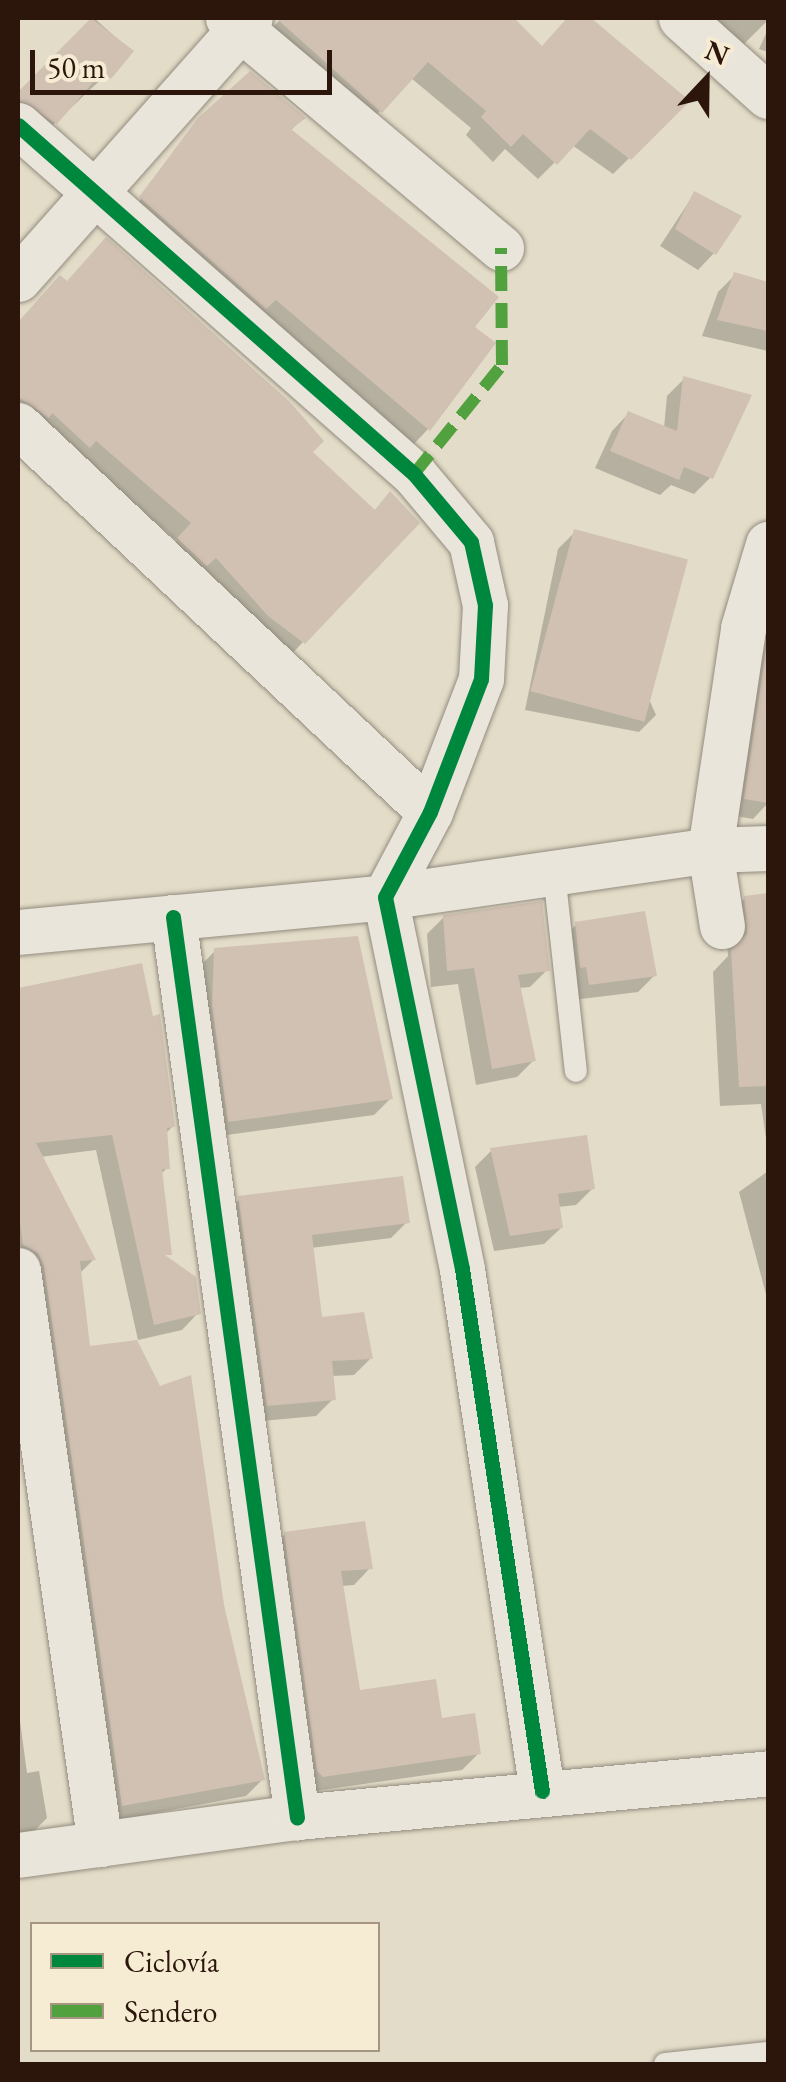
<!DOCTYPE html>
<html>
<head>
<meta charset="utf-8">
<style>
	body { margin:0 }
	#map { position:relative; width:786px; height:2082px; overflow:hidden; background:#e3dcc8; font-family:"EB Garamond",serif }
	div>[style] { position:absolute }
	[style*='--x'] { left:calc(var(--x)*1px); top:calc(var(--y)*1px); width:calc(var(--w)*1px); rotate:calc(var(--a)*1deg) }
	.shadow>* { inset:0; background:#0003 }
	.building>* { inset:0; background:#d1c1b3; transform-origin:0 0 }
	.roads { filter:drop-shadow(0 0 2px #938c7f) drop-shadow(0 0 2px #938c7f) }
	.lane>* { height:22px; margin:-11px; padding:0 11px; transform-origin:11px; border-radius:11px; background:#e9e5db }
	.street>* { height:45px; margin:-22.5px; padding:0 22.5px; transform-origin:22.5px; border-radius:22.5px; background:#e9e5db }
	.quiet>* { height:12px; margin-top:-6px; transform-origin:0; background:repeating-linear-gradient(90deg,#51a13e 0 25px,transparent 0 37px) }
	.cycleway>* { height:15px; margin:-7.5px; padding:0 7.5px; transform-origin:7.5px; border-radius:7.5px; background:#00873e }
	span { translate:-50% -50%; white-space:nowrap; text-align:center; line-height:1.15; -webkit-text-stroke:9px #f5ecd3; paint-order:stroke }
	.frame { position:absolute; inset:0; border:20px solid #2c160b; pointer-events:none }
	.legend { position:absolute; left:30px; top:1922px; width:350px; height:130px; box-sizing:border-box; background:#f5ecd3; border:2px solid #a59683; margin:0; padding:12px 18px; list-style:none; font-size:30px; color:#2c160b }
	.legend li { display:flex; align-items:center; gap:20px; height:50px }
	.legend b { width:50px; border:2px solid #a59683 }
	.north { position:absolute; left:656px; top:30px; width:100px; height:100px; -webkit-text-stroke:8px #f5ecd3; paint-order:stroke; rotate:22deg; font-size:28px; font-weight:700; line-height:40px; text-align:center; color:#2c160b }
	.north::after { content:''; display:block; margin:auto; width:35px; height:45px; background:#2c160b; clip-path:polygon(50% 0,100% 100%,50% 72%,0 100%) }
	.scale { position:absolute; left:30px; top:50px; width:302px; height:45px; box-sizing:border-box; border:5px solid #2c160b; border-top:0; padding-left:12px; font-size:30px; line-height:35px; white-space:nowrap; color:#2c160b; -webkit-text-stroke:8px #f5ecd3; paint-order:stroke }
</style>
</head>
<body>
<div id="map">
	<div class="shadow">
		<div style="clip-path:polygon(94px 18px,131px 51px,38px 139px,18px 121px,18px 95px)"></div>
		<div style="clip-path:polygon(282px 18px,510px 18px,541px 48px,569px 18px,588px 18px,687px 101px,613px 174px,572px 145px,538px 179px,505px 149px,493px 162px,466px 135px,471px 128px,411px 78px,364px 128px,261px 39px)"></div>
		<div style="clip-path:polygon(701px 18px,768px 18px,768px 20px,744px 44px)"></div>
		<div style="clip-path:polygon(768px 29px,768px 52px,759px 49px)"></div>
		<div style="clip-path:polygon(303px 118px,290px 131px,472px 328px,428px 429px,412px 446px,134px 208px,199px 121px)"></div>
		<div style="clip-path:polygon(694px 194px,714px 253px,698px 270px,660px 246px)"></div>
		<div style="clip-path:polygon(735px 275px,768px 285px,768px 351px,702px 336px,718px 292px)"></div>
		<div style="clip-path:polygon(44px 295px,310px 452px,373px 512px,390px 494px,303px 642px,287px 659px,162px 556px,177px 541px,78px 456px,18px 425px,18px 324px)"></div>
		<div style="clip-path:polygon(684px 379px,711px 477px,694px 494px,671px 485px,660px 495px,595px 468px,612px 431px,628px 414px,664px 428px,667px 396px)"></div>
		<div style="clip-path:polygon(575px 532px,656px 715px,639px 732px,525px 710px,558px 549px)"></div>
		<div style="clip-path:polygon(768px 600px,768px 803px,753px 819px,729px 815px)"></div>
		<div style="clip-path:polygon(745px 898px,768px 918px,768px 1152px,761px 1104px,720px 1106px,713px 972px,728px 956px,725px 918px)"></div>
		<div style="clip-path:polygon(444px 917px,547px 970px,530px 987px,518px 988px,534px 1060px,517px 1077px,476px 1085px,458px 984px,431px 987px,427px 934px)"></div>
		<div style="clip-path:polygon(576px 925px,655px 975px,638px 992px,573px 1000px,559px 942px)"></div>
		<div style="clip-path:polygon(215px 951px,391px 1098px,374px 1115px,212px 1137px,198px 968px)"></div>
		<div style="clip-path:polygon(140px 966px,173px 1126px,165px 1134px,167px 1168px,160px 1175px,165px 1259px,198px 1313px,182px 1330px,138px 1340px,96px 1150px,40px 1157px,93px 1260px,79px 1274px,88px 1349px,222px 1605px,263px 1779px,246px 1796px,106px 1822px,18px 1267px,18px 989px)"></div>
		<div style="clip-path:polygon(491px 1151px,593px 1188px,576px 1205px,558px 1207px,561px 1228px,544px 1244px,494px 1251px,475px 1167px)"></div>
		<div style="clip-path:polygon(768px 1171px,768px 1302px,739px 1192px)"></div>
		<div style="clip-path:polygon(240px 1199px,407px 1222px,391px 1238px,311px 1248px,320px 1320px,370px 1359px,354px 1375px,331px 1376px,333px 1399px,316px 1416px,251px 1422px,223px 1215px)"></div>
		<div style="clip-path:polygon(285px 1534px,370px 1568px,354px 1585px,341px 1586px,358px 1693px,440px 1721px,479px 1753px,462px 1770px,307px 1792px,269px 1551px)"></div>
		<div style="clip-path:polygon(18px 1706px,27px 1773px,39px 1771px,47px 1818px,30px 1835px,18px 1837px)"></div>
	</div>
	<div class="building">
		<div style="clip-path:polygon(91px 18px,134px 51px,111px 79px,102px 72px,57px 124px,18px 100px,18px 92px)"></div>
		<div style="clip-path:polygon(276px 18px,514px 18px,542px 46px,567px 18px,591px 18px,690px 101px,631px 160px,590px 129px,557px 165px,523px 134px,511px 147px,481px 117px,486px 111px,428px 62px,382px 113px)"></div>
		<div style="clip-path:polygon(250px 71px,306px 118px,291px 129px,499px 297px,475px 327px,496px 343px,430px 431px,276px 300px,266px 309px,139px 197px,198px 118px)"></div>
		<div style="clip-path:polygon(694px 191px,742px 216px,716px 255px,675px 229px)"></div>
		<div style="clip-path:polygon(106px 237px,290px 402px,324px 441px,313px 452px,375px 510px,390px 491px,420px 523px,305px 644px,268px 616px,216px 558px,207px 566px,177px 538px,191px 523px,96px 441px,90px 448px,52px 413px,49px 418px,18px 397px,18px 322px,60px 275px,67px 281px)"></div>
		<div style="clip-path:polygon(734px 272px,768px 282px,768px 331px,717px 320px)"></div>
		<div style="clip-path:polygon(683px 376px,752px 395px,713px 479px,684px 467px,679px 480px,610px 451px,628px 411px,677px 431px)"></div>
		<div style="left:574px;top:529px;width:118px;height:168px;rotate:15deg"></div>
		<div style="clip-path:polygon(768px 635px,768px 803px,744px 799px)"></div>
		<div style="clip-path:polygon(768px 893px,768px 1086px,739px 1087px,731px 950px,747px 934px,744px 896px)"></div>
		<div style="clip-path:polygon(542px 901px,550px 971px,518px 975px,536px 1061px,492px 1069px,474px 968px,447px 971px,443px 915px)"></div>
		<div style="clip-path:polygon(645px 911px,657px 976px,589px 985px,586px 967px,580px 968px,575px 922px)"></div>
		<div style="clip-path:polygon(358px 936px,393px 1099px,228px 1122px,212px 1005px,214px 948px)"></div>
		<div style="clip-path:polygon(142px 963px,153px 1016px,160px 1014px,175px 1127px,167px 1128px,170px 1169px,162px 1169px,172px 1255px,165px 1255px,196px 1277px,201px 1314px,154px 1325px,112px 1135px,36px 1143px,96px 1260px,80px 1261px,90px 1346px,137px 1340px,160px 1386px,191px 1375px,224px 1605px,265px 1780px,122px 1806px,44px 1266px,38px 1253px,23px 1245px,18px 1207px,18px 988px)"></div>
		<div style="clip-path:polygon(587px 1135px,595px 1189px,558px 1194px,563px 1228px,510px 1236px,490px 1148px)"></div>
		<div style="clip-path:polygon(403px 1176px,410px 1223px,312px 1235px,322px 1317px,364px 1312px,373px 1359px,332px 1361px,336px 1400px,267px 1406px,238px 1196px)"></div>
		<div style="clip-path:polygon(365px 1521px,373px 1569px,341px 1571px,360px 1690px,436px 1679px,442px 1718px,475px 1713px,481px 1754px,323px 1777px,317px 1771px,284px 1532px)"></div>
	</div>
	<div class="roads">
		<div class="lane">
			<div style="--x:554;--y:873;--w:199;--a:83.7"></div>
			<div style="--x:665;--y:2064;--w:104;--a:-6.1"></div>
		</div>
		<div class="street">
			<div style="--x:228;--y:18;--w:357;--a:40.1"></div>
			<div style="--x:681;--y:18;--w:117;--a:41.9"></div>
			<div style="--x:18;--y:125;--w:528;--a:41.39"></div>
			<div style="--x:414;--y:474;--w:89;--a:50"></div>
			<div style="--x:471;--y:542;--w:65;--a:77.5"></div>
			<div style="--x:485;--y:605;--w:74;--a:93.1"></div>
			<div style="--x:481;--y:679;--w:142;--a:111"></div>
			<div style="--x:430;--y:812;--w:96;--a:117.9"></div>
			<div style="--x:385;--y:897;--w:380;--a:78.3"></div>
			<div style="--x:462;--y:1269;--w:528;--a:81.29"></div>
			<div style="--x:18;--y:279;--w:349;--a:-48.4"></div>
			<div style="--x:18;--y:425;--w:565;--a:43.21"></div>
			<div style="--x:173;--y:917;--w:909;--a:82.16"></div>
			<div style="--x:722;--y:926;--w:77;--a:-99"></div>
			<div style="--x:710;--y:850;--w:224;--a:-81.5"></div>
			<div style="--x:743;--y:628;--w:88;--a:-73.4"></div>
			<div style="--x:18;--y:932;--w:369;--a:-5.4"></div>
			<div style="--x:385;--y:897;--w:328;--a:-8.2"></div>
			<div style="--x:710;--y:850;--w:58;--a:-2"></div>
			<div style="--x:18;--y:1270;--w:580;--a:81.87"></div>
			<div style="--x:18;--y:1855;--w:282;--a:-7.8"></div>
			<div style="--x:297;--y:1817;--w:473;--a:-5.3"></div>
		</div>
	</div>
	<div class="quiet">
		<div style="--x:414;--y:474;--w:140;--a:-51.1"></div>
		<div style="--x:502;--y:365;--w:117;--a:-90.5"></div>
	</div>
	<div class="cycleway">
		<div style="--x:18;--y:125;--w:528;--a:41.39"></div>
		<div style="--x:414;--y:474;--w:89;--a:50"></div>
		<div style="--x:471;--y:542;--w:65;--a:77.5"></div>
		<div style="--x:485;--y:605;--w:74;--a:93.1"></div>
		<div style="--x:481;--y:679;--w:142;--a:111"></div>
		<div style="--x:430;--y:812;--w:96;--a:117.9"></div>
		<div style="--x:385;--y:897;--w:380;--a:78.3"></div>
		<div style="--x:462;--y:1269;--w:528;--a:81.29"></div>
		<div style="--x:173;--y:917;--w:909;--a:82.16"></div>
	</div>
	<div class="frame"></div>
	<ul class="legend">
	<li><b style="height:12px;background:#00873e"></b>Ciclovía</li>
	<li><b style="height:12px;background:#51a13e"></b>Sendero</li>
	</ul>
	<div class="north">N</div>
	<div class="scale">50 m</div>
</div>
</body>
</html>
